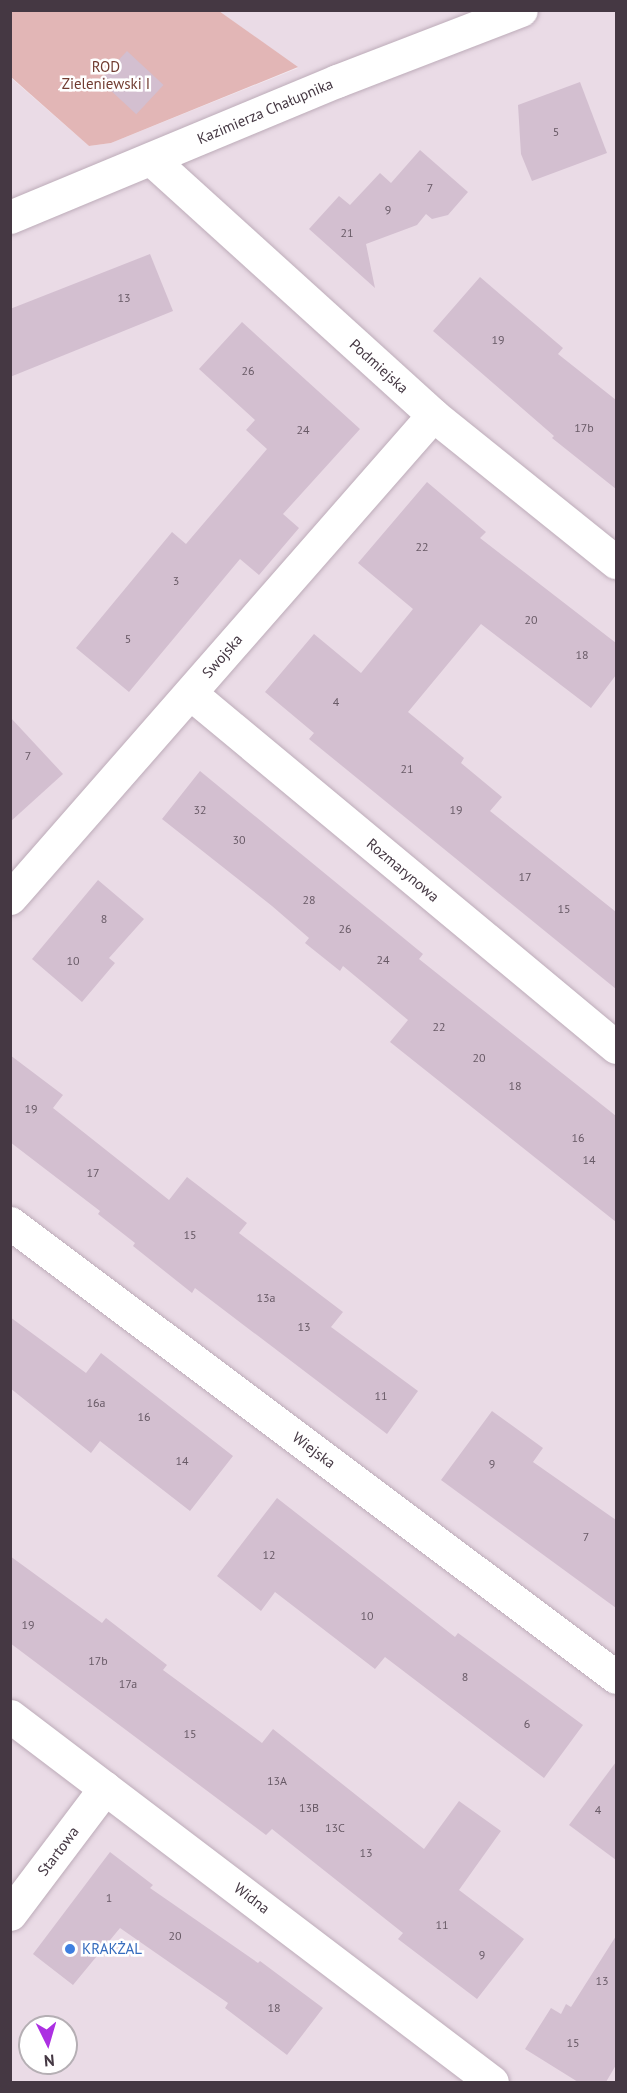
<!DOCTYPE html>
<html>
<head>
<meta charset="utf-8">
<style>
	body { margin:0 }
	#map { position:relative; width:627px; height:2093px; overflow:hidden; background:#f2e9f0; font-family:"PT Sans",sans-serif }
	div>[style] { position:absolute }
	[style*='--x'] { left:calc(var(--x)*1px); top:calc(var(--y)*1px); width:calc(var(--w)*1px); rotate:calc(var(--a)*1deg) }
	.residential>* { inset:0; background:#eadbe6 }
	.green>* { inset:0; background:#e2b6b6 }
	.building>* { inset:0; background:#d3bfd0; transform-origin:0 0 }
	.roads { filter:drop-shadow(0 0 2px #bdacb9) drop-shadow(0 0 2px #bdacb9) }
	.minor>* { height:33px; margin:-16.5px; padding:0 16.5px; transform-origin:16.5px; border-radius:16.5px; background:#fff }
	.dots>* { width:16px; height:16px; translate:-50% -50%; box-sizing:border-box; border:3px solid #fff; border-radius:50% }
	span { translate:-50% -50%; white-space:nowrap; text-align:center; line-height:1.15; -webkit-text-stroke:5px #fff; paint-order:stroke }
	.number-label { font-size:12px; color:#685a66 }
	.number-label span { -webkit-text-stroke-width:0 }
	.park-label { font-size:15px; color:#713c31 }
	.street-label { font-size:15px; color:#453843 }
	.shop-label { font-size:15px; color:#366cbe }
	.left { translate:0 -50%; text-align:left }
	.frame { position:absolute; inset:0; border:12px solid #453843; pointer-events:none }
	.north { position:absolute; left:18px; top:2015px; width:60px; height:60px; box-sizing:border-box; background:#fff; border:2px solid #b5afb4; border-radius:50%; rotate:175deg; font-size:16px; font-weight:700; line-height:24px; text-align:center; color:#453843 }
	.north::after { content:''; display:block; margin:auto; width:21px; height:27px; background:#ac30e2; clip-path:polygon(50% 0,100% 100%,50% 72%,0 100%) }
</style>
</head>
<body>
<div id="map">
	<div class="residential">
		<div style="clip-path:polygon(evenodd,219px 11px,616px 11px,616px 2082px,11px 2082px,10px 77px,89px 146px,111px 143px,298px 68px,219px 11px,30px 2027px,66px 2027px,66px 2063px,30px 2063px,30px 2027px)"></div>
	</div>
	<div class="green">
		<div style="clip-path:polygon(11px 10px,219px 11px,298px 67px,111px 143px,89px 146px,11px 77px)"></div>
	</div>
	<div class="building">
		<div style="left:127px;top:51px;width:50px;height:40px;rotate:43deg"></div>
		<div style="clip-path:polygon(580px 82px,607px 153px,532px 181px,521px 154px,518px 105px)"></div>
		<div style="clip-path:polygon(420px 150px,468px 192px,448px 215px,432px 219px,426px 214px,417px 225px,366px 244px,375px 288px,309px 229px,339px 196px,350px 205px,380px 173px,391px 183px)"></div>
		<div style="clip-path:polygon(150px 254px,173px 311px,10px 377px,10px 309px)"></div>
		<div style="clip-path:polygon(480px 277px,563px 348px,558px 354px,616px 400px,616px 489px,552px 438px,554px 436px,433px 331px)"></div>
		<div style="clip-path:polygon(242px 322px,360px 429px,283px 514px,299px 528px,259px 575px,240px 559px,129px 692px,76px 648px,172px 532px,186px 544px,267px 449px,246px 430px,255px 420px,199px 369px)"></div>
		<div style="clip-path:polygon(427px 482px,486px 532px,480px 538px,616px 643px,616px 675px,591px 708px,481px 624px,408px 712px,464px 758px,461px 763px,502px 797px,490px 811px,616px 912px,616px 989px,309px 739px,314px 733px,265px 692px,314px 634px,361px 673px,413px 609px,358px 563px)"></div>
		<div style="clip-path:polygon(10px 717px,63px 774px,10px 822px)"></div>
		<div style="clip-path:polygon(200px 771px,423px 954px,419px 959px,616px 1116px,616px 1222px,390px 1042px,408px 1020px,343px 966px,340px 971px,305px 943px,309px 938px,272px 906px,162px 819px)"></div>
		<div style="clip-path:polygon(98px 880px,144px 919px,109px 958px,115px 963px,82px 1002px,32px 959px)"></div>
		<div style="clip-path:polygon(10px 1055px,63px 1095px,53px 1108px,169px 1200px,187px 1177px,247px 1223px,239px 1233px,343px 1312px,331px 1327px,418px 1391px,387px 1434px,195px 1288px,192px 1293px,133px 1246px,135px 1243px,98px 1214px,100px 1211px,10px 1142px)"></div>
		<div style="clip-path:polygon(10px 1317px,86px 1373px,101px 1353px,233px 1456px,190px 1511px,100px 1441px,91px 1453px,10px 1388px)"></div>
		<div style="clip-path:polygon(492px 1411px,543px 1448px,533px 1462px,616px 1520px,616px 1608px,441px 1480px)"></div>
		<div style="clip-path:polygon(277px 1498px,455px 1637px,458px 1633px,583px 1725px,544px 1778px,385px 1657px,375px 1669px,275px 1592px,261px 1611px,217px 1576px)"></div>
		<div style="clip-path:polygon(10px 1556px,102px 1623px,106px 1618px,167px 1665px,163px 1670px,262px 1743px,273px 1729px,424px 1849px,459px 1801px,501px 1831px,459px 1890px,524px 1939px,477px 1999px,398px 1939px,403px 1933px,272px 1829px,266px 1835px,10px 1643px)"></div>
		<div style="clip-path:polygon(616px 1762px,616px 1860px,569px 1825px)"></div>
		<div style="clip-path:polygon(110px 1852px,153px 1885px,150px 1888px,258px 1963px,260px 1961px,323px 2008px,287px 2055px,225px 2008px,228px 2003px,120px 1928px,73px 1985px,33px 1954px)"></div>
		<div style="clip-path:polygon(616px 1936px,616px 2065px,606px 2082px,578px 2082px,525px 2049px,551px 2008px,561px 2014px,566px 2004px,571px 2007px)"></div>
	</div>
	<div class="roads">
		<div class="minor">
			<div style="--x:151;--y:159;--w:381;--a:42.2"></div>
			<div style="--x:433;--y:415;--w:235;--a:38.8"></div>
			<div style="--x:10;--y:217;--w:354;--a:-22.6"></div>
			<div style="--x:337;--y:81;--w:197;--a:-21.1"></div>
			<div style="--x:190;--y:693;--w:554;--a:39.73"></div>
			<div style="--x:10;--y:898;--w:642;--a:-48.79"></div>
			<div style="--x:10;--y:1223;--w:757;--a:36.84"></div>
			<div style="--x:10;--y:1716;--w:605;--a:37.21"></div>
			<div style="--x:10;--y:1914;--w:158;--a:-53"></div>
		</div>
	</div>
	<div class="dots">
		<div style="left:70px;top:1949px;background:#3f7fe0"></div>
	</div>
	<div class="number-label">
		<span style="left:556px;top:132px">5</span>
		<span style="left:430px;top:188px">7</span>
		<span style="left:388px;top:210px">9</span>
		<span style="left:347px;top:233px">21</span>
		<span style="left:124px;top:298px">13</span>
		<span style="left:498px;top:340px">19</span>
		<span style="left:248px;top:371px">26</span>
		<span style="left:584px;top:428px">17b</span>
		<span style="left:303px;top:430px">24</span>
		<span style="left:422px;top:547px">22</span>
		<span style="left:176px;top:581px">3</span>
		<span style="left:531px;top:620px">20</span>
		<span style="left:128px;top:639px">5</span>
		<span style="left:582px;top:655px">18</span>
		<span style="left:336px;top:702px">4</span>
		<span style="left:28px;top:756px">7</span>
		<span style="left:407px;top:769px">21</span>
		<span style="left:200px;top:810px">32</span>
		<span style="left:456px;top:810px">19</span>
		<span style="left:239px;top:840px">30</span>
		<span style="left:525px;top:877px">17</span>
		<span style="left:309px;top:900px">28</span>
		<span style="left:564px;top:909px">15</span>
		<span style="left:104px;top:919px">8</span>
		<span style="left:345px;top:929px">26</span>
		<span style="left:383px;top:960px">24</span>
		<span style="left:73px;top:961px">10</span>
		<span style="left:439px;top:1027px">22</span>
		<span style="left:479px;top:1058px">20</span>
		<span style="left:515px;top:1086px">18</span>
		<span style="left:31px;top:1109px">19</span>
		<span style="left:578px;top:1138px">16</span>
		<span style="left:589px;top:1160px">14</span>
		<span style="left:93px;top:1173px">17</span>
		<span style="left:190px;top:1235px">15</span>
		<span style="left:266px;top:1298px">13a</span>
		<span style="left:304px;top:1327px">13</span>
		<span style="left:381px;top:1396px">11</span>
		<span style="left:96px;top:1403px">16a</span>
		<span style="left:144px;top:1417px">16</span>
		<span style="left:182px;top:1461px">14</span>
		<span style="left:492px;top:1464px">9</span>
		<span style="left:586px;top:1537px">7</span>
		<span style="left:269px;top:1555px">12</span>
		<span style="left:367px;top:1616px">10</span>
		<span style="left:28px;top:1625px">19</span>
		<span style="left:98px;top:1661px">17b</span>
		<span style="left:465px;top:1677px">8</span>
		<span style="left:128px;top:1684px">17a</span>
		<span style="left:527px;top:1724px">6</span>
		<span style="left:190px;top:1734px">15</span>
		<span style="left:277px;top:1781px">13A</span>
		<span style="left:309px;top:1808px">13B</span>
		<span style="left:598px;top:1810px">4</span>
		<span style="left:335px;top:1828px">13C</span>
		<span style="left:366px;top:1853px">13</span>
		<span style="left:109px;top:1898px">1</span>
		<span style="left:442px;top:1925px">11</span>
		<span style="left:175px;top:1936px">20</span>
		<span style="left:482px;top:1955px">9</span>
		<span style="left:602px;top:1981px">13</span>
		<span style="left:274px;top:2008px">18</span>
		<span style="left:573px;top:2043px">15</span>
	</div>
	<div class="park-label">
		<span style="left:106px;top:75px">ROD<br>Zieleniewski I</span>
	</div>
	<div class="street-label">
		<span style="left:265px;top:111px;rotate:-23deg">Kazimierza Chałupnika</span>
		<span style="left:379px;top:366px;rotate:42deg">Podmiejska</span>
		<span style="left:222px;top:656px;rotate:-49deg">Swojska</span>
		<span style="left:403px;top:870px;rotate:40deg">Rozmarynowa</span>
		<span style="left:314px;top:1450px;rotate:37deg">Wiejska</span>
		<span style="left:58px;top:1851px;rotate:-53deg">Startowa</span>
		<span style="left:252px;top:1898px;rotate:37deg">Widna</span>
	</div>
	<div class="shop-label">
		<span class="left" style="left:82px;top:1949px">KRAKŻAL</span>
	</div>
	<div class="frame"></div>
	<div class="north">N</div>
</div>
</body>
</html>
